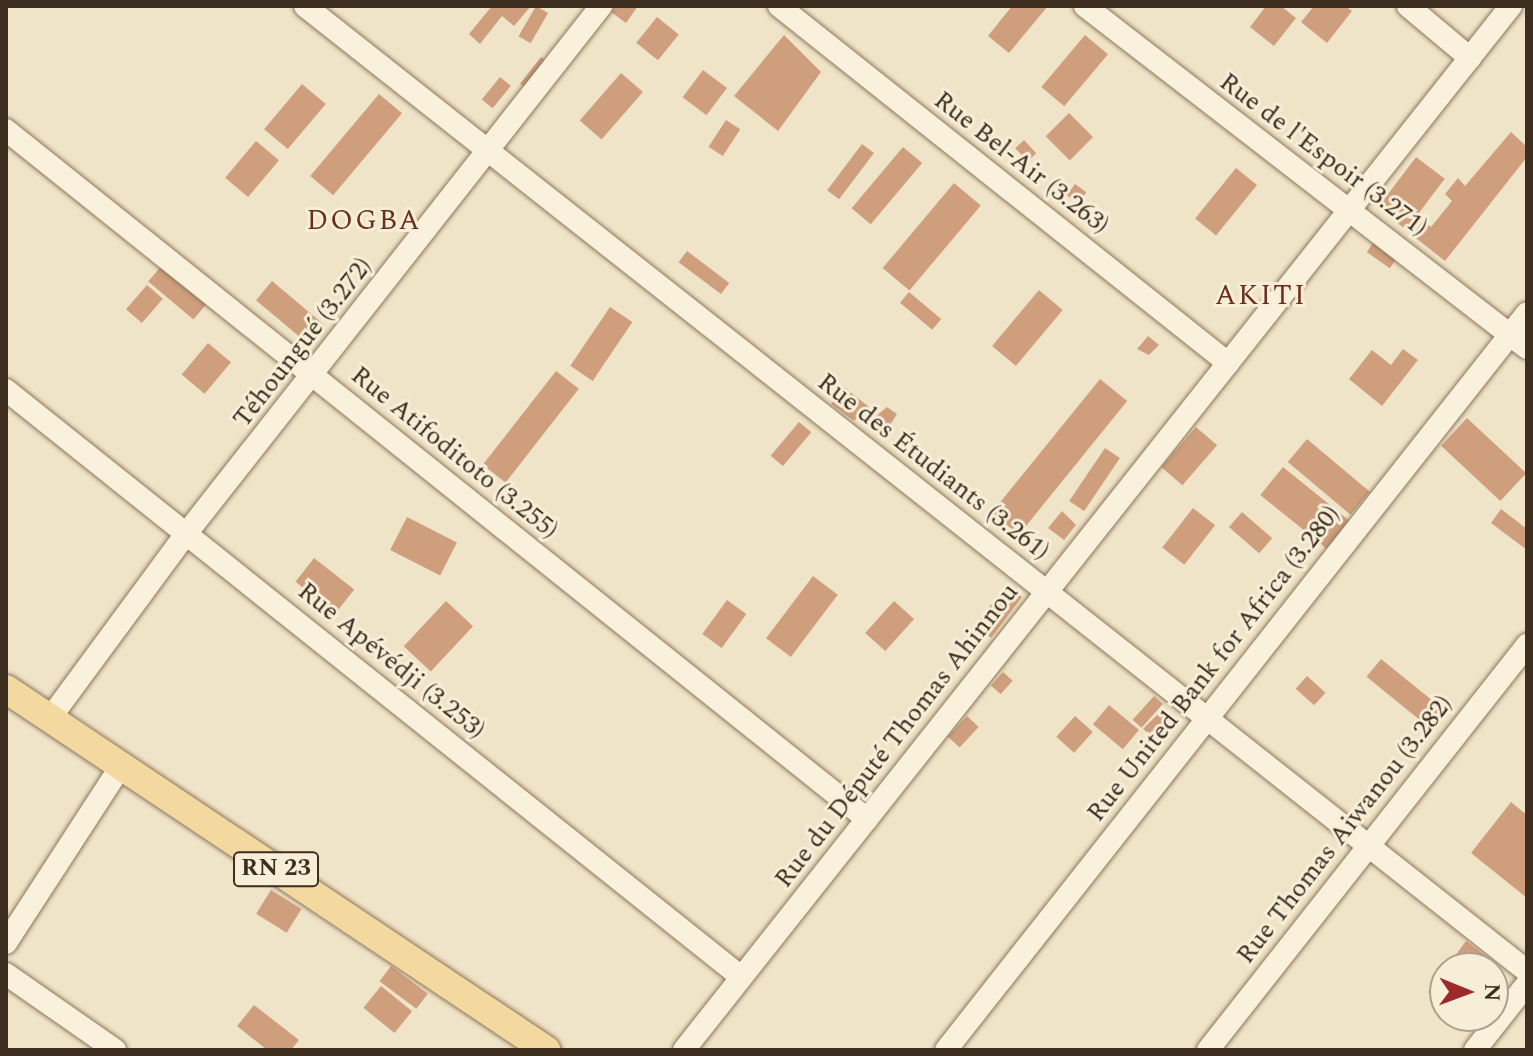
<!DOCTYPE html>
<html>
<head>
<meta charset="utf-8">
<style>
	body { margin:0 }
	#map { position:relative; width:1533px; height:1056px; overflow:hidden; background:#f0e4c8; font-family:Spectral,serif }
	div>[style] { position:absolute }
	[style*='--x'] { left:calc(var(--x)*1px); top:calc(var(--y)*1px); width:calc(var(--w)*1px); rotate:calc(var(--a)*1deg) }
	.building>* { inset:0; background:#cf9f7d; transform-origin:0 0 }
	.roads { filter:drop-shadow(0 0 2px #8d765c) drop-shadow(0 0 2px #8d765c) }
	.minor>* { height:22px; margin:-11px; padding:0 11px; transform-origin:11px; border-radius:11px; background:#faf1dc }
	.major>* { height:28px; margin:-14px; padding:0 14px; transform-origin:14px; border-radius:14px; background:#f3d9a0 }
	span { translate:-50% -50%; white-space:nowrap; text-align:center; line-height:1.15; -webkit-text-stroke:6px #f7eed8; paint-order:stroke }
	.shield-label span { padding:2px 6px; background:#f7eed8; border:2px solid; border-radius:6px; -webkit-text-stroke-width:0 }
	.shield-label { font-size:24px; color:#3d2e20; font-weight:700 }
	.street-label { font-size:26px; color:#3d2e20 }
	.neighbourhood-label { font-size:28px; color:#6b2e1e; letter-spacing:2px }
	.frame { position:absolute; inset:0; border:8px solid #3d2e20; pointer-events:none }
	.north { position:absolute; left:1429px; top:952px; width:80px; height:80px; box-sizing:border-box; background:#f7eed8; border:2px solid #ada18e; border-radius:50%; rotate:91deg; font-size:22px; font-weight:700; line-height:32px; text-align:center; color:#3d2e20 }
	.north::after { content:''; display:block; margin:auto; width:28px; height:36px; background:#9e2a2b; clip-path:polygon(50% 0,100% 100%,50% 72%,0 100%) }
</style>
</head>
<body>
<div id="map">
	<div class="building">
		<div style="clip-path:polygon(492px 6px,531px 6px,514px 26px,502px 16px,480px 44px,469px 34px)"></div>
		<div style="left:536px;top:6px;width:14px;height:35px;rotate:30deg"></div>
		<div style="clip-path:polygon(616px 6px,638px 6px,626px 23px,611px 12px)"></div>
		<div style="clip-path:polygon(1012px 6px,1048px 6px,1009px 53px,988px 36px)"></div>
		<div style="clip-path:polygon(1266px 6px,1281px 6px,1296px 18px,1274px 46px,1250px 27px)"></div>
		<div style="clip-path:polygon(1314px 6px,1345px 6px,1352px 11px,1327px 43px,1301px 22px)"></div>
		<div style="left:657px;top:17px;width:28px;height:33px;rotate:39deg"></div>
		<div style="clip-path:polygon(784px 35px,821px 72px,778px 131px,734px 96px)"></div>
		<div style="left:1085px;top:35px;width:30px;height:68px;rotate:40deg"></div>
		<div style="left:541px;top:57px;width:11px;height:34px;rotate:38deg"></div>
		<div style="left:703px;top:70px;width:30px;height:34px;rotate:37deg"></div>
		<div style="left:621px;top:73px;width:29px;height:63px;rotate:41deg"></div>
		<div style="left:500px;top:77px;width:14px;height:29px;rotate:39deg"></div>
		<div style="left:302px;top:84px;width:31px;height:59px;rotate:40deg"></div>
		<div style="left:379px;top:94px;width:30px;height:107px;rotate:40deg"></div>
		<div style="left:1069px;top:113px;width:34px;height:33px;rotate:45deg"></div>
		<div style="left:726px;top:120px;width:17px;height:32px;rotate:33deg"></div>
		<div style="clip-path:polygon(1511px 132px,1527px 147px,1527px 157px,1445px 261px,1412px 235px,1423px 221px,1431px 227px,1452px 201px,1445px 194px,1458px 178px,1465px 186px)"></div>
		<div style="left:1024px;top:140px;width:18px;height:12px;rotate:47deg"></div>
		<div style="left:256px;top:141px;width:30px;height:48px;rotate:40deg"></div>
		<div style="left:862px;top:144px;width:15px;height:58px;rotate:37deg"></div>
		<div style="left:903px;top:147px;width:25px;height:80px;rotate:40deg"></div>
		<div style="left:1416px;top:157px;width:36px;height:64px;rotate:37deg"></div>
		<div style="left:1236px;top:168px;width:27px;height:65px;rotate:39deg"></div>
		<div style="left:954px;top:183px;width:35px;height:111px;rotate:40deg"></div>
		<div style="left:1075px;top:184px;width:14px;height:14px;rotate:36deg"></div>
		<div style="left:1376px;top:239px;width:28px;height:16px;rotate:35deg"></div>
		<div style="left:687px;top:251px;width:53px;height:14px;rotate:37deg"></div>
		<div style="left:163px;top:264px;width:59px;height:23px;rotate:40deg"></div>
		<div style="left:272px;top:281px;width:68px;height:25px;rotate:40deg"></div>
		<div style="left:147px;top:285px;width:21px;height:32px;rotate:41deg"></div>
		<div style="left:1039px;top:290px;width:31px;height:73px;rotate:40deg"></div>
		<div style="left:909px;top:292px;width:42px;height:14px;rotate:40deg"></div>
		<div style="left:610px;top:307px;width:27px;height:71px;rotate:34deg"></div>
		<div style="clip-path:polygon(1148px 336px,1159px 345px,1149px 355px,1137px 349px)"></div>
		<div style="left:208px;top:343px;width:30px;height:41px;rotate:40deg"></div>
		<div style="clip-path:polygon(1403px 349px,1418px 360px,1382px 406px,1349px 379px,1372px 350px,1391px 365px)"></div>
		<div style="left:556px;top:371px;width:29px;height:119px;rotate:38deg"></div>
		<div style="left:1100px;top:379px;width:35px;height:172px;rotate:39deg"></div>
		<div style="clip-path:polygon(844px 387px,869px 407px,854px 421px,831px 404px)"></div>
		<div style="clip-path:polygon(887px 407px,897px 414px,888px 428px,874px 418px)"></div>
		<div style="left:1467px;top:418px;width:81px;height:38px;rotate:43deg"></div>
		<div style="left:799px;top:422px;width:16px;height:44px;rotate:40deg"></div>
		<div style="left:1196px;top:427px;width:28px;height:53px;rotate:41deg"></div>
		<div style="left:1307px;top:439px;width:82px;height:30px;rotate:40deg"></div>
		<div style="left:1105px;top:448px;width:18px;height:64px;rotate:34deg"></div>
		<div style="left:1283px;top:467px;width:85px;height:36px;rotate:39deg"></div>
		<div style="left:1193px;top:508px;width:28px;height:50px;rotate:38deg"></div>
		<div style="clip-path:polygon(1501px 509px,1527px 529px,1527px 550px,1491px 523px)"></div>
		<div style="clip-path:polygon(1062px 511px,1076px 525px,1064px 540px,1048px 528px)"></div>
		<div style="left:1242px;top:512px;width:40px;height:20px;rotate:41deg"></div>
		<div style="left:407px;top:517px;width:56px;height:37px;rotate:27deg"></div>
		<div style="left:314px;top:558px;width:51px;height:30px;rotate:38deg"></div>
		<div style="left:813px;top:576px;width:31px;height:78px;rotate:37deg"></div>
		<div style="left:1006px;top:585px;width:20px;height:51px;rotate:37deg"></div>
		<div style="left:727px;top:600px;width:24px;height:42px;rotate:36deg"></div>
		<div style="left:446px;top:601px;width:37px;height:62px;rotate:43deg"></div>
		<div style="left:894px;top:601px;width:27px;height:43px;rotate:42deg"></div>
		<div style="left:1381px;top:659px;width:82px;height:23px;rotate:39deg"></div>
		<div style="left:1003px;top:672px;width:13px;height:18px;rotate:42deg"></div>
		<div style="left:1307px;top:676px;width:25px;height:17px;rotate:42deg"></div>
		<div style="left:1154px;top:696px;width:12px;height:32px;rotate:42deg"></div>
		<div style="left:1109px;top:705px;width:39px;height:25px;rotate:40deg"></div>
		<div style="left:1163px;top:709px;width:14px;height:28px;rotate:45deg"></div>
		<div style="left:967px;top:716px;width:16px;height:28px;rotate:43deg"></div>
		<div style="left:1075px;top:716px;width:24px;height:28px;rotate:42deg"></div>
		<div style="clip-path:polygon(1511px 802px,1527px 815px,1527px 898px,1471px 853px)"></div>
		<div style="left:271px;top:890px;width:36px;height:28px;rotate:32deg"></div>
		<div style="clip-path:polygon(1466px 941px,1499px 966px,1493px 974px,1493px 968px,1446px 968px)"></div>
		<div style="left:391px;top:966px;width:46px;height:19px;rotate:37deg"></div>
		<div style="clip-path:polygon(1445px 969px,1445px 1006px,1428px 992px)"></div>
		<div style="left:381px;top:986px;width:40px;height:28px;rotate:39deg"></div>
		<div style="clip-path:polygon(254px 1005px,299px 1040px,291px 1050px,267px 1050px,237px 1026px)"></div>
	</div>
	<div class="roads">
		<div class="minor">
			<div style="--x:305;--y:6;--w:1557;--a:38.3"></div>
			<div style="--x:779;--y:6;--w:574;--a:38.49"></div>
			<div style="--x:1085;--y:6;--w:559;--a:37.73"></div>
			<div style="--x:1408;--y:6;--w:81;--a:40"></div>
			<div style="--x:6;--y:130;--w:1103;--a:38.67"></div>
			<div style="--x:6;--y:390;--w:941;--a:38.61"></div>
			<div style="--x:51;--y:717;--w:227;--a:-53.6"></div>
			<div style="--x:186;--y:534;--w:672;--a:-51.83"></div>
			<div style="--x:6;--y:943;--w:211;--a:-57"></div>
			<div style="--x:6;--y:974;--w:133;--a:34.9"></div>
			<div style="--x:684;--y:1050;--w:1332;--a:-51.62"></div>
			<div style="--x:946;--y:1050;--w:938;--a:-51.75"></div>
			<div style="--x:1208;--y:1050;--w:516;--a:-51.77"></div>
			<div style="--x:1475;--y:1050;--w:84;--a:-51.8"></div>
		</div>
		<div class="major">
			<div style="--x:6;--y:689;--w:650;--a:33.76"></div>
		</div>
	</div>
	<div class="shield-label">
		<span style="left:276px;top:869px">RN 23</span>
	</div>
	<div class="street-label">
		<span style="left:1323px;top:155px;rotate:37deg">Rue de l'Espoir (3.271)</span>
		<span style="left:1021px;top:163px;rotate:38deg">Rue Bel-Air (3.263)</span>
		<span style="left:303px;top:343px;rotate:-52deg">Téhoungué (3.272)</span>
		<span style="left:454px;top:453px;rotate:39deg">Rue Atifoditoto (3.255)</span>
		<span style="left:933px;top:467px;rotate:38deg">Rue des Étudiants (3.261)</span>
		<span style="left:391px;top:661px;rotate:39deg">Rue Apévédji (3.253)</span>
		<span style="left:1214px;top:664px;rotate:-52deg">Rue United Bank for Africa (3.280)</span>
		<span style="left:897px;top:736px;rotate:-52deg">Rue du Député Thomas Ahinnou</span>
		<span style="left:1345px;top:830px;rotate:-52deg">Rue Thomas Aiwanou (3.282)</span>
	</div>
	<div class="neighbourhood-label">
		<span style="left:364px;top:221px">DOGBA</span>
		<span style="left:1261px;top:296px">AKITI</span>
	</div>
	<div class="frame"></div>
	<div class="north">N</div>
</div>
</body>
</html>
